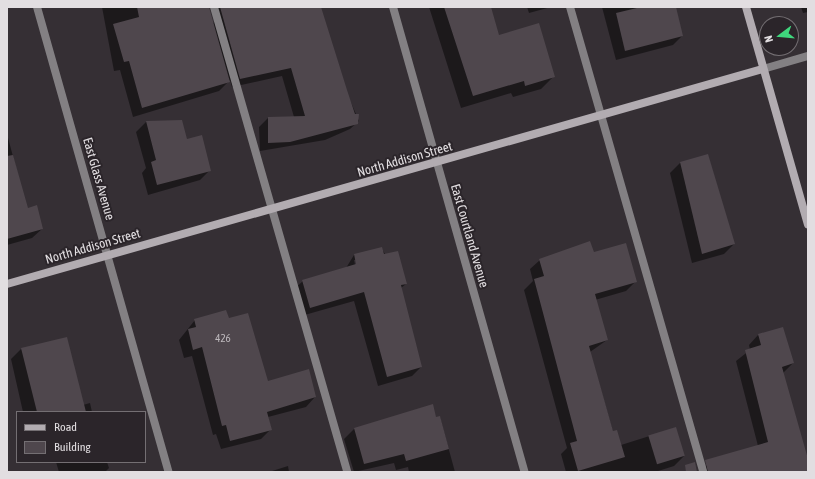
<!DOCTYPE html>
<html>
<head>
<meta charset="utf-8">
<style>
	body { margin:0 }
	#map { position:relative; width:815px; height:479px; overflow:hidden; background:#352f34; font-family:"Asap Condensed",sans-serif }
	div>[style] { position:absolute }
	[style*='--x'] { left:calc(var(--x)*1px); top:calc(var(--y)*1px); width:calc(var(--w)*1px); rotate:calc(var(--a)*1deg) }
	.shadow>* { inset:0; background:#0007 }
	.building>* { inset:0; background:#4f474d; transform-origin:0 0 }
	.lane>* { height:8px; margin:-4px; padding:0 4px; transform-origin:4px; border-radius:4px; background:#838083 }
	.street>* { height:8px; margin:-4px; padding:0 4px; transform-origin:4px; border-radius:4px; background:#838083 }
	.secondary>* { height:8px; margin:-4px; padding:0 4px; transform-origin:4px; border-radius:4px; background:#b2acb1 }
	span { translate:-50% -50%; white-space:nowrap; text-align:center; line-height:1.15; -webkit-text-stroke:4px #2b252a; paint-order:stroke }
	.number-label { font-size:11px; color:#bdb8bc }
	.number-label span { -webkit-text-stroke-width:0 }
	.street-label { font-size:13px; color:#e2dee1 }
	.frame { position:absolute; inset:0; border:8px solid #e2dee1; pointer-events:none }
	.legend { position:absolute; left:16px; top:411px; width:130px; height:52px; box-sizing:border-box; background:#2b252a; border:1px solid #746f73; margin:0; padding:5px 7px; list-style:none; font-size:12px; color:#e2dee1 }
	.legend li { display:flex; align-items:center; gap:8px; height:20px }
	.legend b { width:20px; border:1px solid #746f73 }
	.north { position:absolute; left:759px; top:16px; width:40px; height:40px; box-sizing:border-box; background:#2b252a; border:1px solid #746f73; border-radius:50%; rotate:254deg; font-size:11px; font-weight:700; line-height:16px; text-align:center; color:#e2dee1 }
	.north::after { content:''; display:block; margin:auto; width:14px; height:18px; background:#3fd77d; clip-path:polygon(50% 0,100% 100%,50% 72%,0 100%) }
</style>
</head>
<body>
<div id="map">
	<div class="shadow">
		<div style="clip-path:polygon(102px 7px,160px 7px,212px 24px,219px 18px,216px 7px,320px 7px,346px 91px,359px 121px,350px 129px,325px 140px,260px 151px,259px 127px,268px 118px,294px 117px,282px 76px,232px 87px,230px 80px,219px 91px,133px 117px,120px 70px,114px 71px)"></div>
		<div style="clip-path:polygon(429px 7px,490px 7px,498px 36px,553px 77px,541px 89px,513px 97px,511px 93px,461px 108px)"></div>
		<div style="clip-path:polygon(527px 7px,551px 7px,529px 13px)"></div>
		<div style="clip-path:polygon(602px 7px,675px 7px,682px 36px,673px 45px,616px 60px)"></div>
		<div style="clip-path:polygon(801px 7px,808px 7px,808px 12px,803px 13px)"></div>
		<div style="clip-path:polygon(181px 121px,186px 140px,210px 170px,200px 180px,148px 195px,142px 173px,146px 168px,136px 132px,146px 122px)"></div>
		<div style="clip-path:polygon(7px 134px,27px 209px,42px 229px,32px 238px,7px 245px)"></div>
		<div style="clip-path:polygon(708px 156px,734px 244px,724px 254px,692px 263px,670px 173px,680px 163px)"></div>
		<div style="clip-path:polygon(evenodd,381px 248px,406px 284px,401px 288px,421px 367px,412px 376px,378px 386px,354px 301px,301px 316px,293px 290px,303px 281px,346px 268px,354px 255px,381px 248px,354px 260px,356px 260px,356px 269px,354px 260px)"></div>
		<div style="clip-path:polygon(593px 254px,636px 281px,626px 291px,595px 300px,607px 340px,590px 352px,613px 432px,621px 445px,675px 428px,684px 456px,674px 466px,655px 472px,566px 472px,561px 454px,567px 448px,524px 290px,533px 281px,530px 269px,540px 260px)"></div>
		<div style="clip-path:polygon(229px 319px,267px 382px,315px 397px,306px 407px,268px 417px,271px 429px,261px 439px,221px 449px,216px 434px,213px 435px,192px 356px,184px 358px,179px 340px,195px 320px)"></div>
		<div style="clip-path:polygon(758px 335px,793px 363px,783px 373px,808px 472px,702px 472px,711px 459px,758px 446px,736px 361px,750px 350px,749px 345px)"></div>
		<div style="clip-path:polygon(21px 349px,83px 405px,90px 403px,92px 412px,23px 412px,11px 359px)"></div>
		<div style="clip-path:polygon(432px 405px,435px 418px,440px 417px,455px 472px,409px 472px,408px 467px,396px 470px,394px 463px,354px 472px,344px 439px,354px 429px)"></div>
		<div style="clip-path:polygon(56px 462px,107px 462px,109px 468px,105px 472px,59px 472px)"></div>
		<div style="clip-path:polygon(288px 466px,289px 472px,269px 472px)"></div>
	</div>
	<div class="building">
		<div style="clip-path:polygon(137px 7px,209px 7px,230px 82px,142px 108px,129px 61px,124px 62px,113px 24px,139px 17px)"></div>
		<div style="clip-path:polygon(220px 7px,321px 7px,347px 90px,355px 114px,359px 114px,358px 124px,290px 142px,268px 143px,268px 117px,305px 116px,291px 68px,240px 79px)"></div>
		<div style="clip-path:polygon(444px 7px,491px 7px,499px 35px,539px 23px,555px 77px,525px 86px,524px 81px,473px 96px)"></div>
		<div style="clip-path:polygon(641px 7px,676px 7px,683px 36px,625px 51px,616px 13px)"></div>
		<div style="clip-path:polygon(182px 120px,187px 139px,202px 135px,211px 171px,157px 185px,151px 162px,156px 160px,146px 121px)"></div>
		<div style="clip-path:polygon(708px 154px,735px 244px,702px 254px,680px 162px)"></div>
		<div style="clip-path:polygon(13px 155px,28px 208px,37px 205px,43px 229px,7px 239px,7px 156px)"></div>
		<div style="clip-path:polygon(590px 241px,594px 252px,626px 243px,637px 282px,595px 294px,608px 340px,589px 346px,613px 431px,617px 430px,625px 457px,578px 471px,570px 443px,577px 441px,534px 279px,544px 276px,539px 259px)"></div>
		<div style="clip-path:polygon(382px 247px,384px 254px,398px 251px,407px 284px,401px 285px,422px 367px,387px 377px,364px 292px,310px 308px,302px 280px,356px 264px,354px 254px)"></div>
		<div style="clip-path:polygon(226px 310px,229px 318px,248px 313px,268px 381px,309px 369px,316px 397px,267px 412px,272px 430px,230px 441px,226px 425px,222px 426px,202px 347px,193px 350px,188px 329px,196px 327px,194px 319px)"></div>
		<div style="clip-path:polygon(783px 327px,794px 363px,782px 367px,808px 459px,808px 472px,708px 472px,705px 460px,768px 442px,745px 350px,761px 345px,758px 334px)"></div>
		<div style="clip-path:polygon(67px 337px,86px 412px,37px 412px,21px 348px)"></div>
		<div style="clip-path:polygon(433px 404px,436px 417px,440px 416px,449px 449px,406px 461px,404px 454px,364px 464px,354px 428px)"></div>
		<div style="left:676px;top:427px;width:30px;height:29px;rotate:73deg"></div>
		<div style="clip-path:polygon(695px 462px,697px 472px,686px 472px,685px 465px)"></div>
	</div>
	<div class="lane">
		<div style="--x:214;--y:7;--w:484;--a:74"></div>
		<div style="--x:570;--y:7;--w:484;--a:74"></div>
	</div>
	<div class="street">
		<div style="--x:37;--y:7;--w:483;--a:74.2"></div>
		<div style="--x:393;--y:7;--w:483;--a:74.2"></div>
		<div style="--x:763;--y:69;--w:47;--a:-16.1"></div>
	</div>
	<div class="secondary">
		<div style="--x:746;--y:7;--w:226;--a:74.1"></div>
		<div style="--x:7;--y:284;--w:786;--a:-15.88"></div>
	</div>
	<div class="number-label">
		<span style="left:223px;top:338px">426</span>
	</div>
	<div class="street-label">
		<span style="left:405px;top:160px;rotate:-16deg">North Addison Street</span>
		<span style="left:98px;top:179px;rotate:74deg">East Glass Avenue</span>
		<span style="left:469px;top:236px;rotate:74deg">East Courtland Avenue</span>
		<span style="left:93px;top:247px;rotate:-16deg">North Addison Street</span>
	</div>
	<div class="frame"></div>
	<ul class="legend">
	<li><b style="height:5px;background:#b2acb1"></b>Road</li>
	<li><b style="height:11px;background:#4f474d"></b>Building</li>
	</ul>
	<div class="north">N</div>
</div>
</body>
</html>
